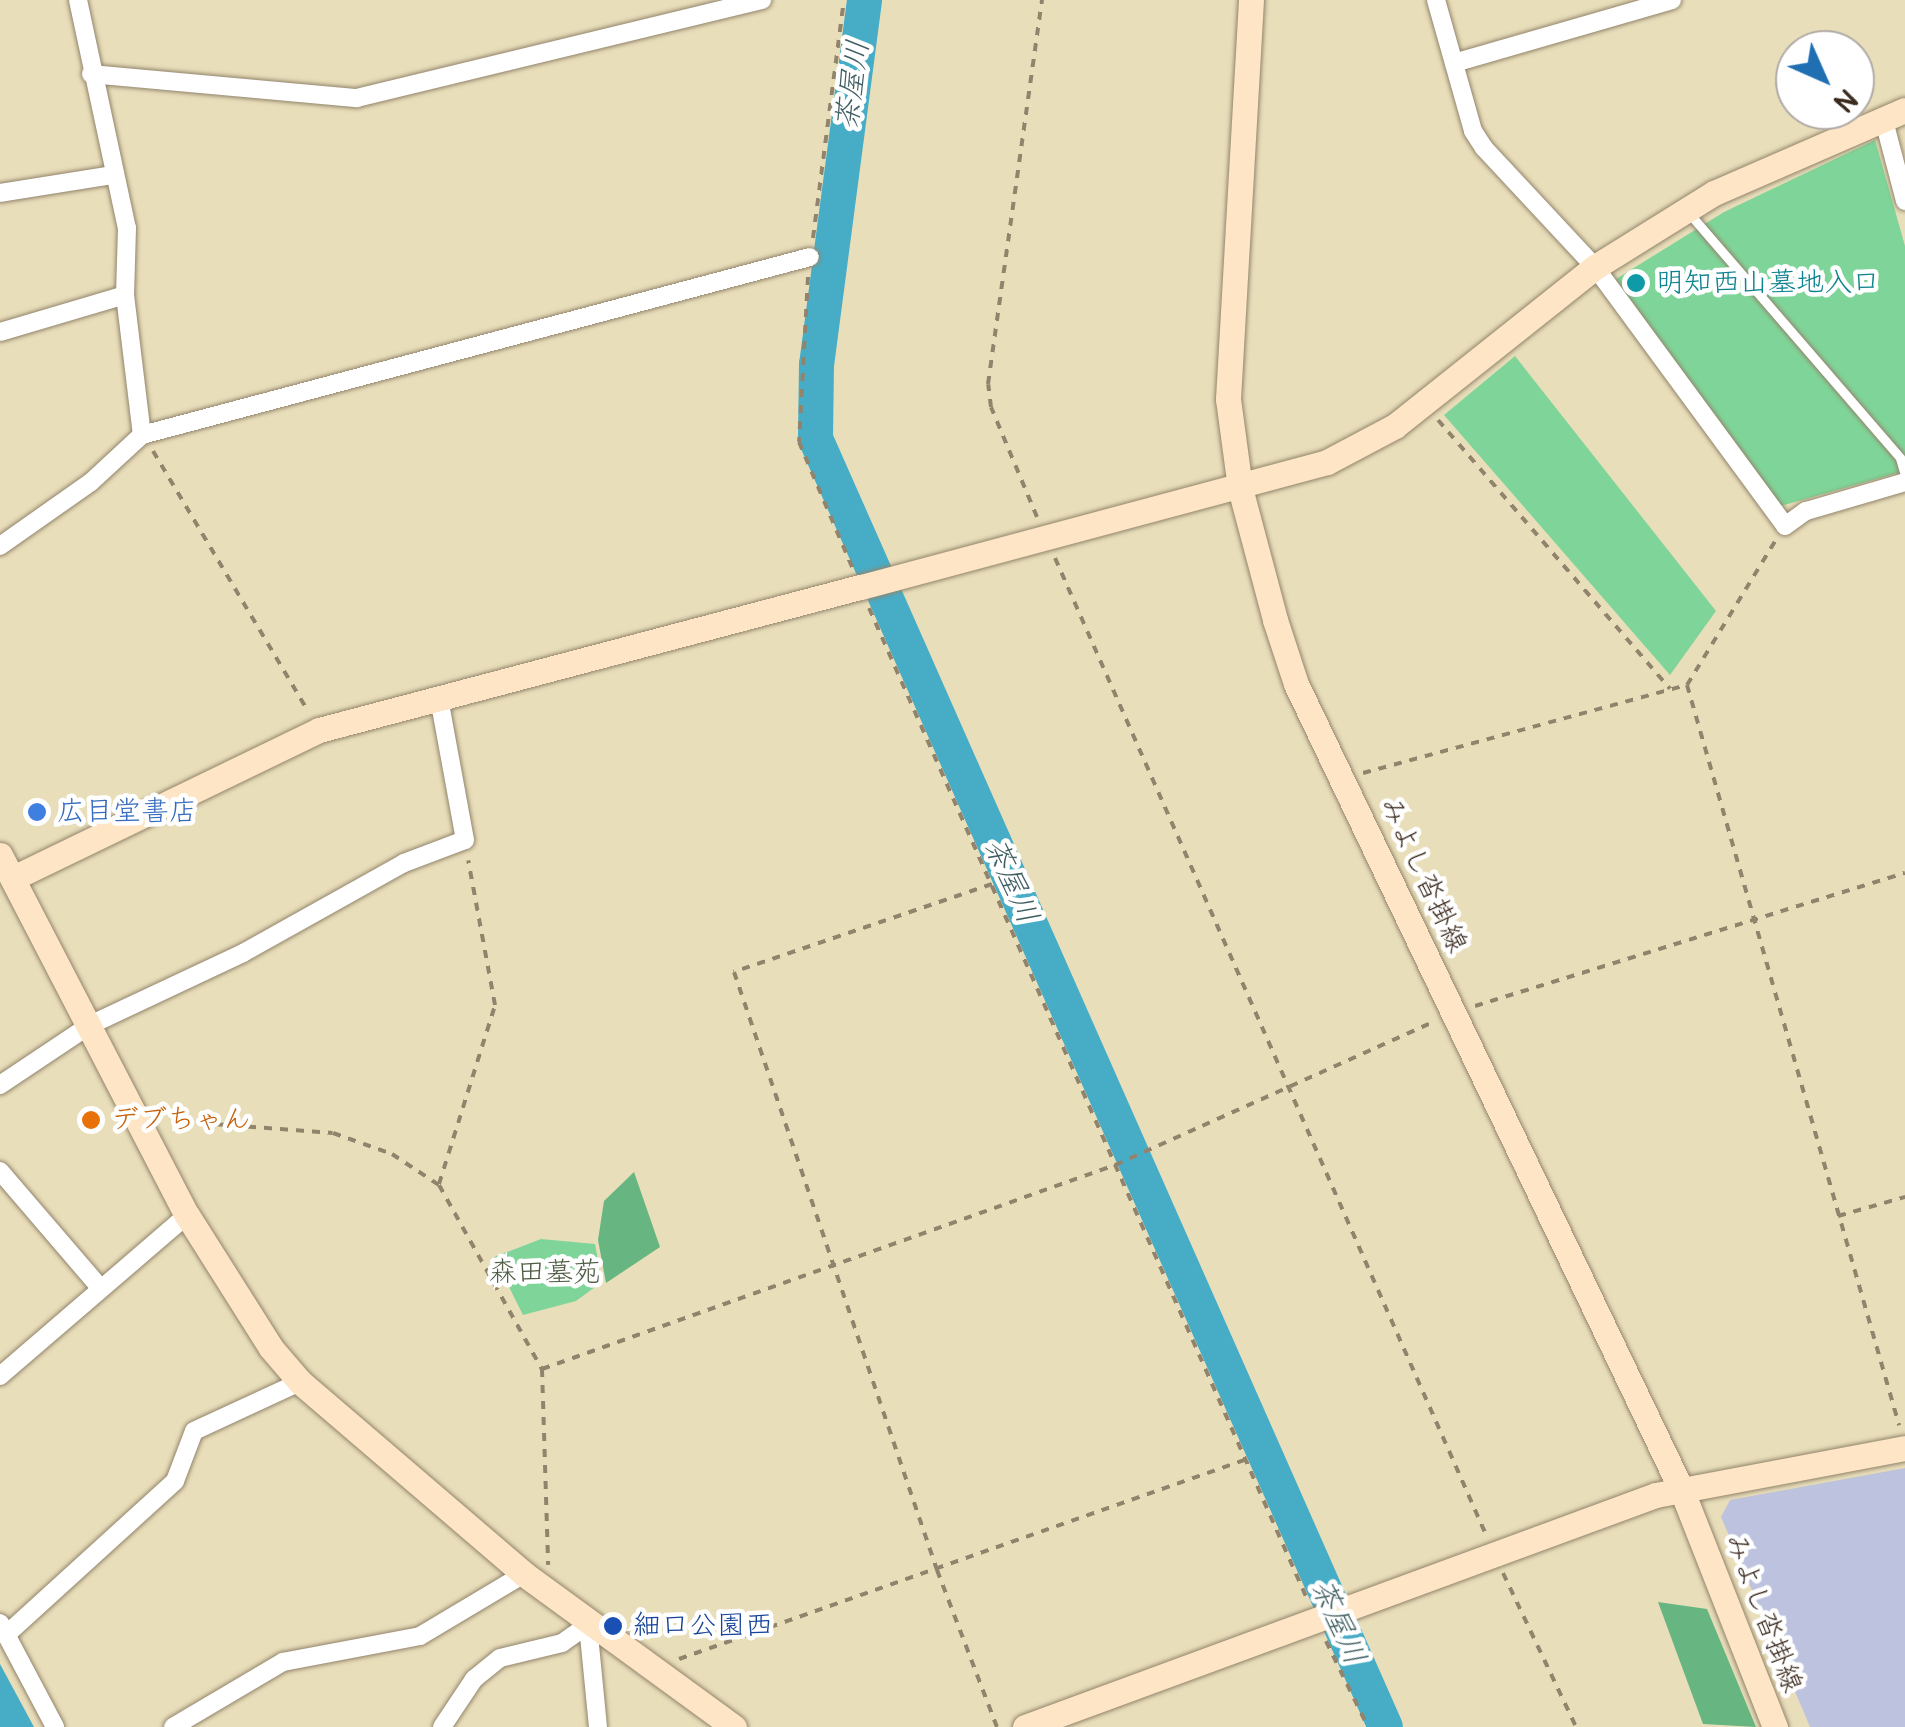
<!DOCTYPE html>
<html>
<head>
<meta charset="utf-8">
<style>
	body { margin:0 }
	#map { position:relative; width:1905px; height:1727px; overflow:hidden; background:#e9deba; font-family:Pangolin,"Klee One",sans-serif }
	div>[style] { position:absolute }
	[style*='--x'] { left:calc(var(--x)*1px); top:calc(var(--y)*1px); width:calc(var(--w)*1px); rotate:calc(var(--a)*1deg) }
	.industrial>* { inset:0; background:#bdc3de }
	.green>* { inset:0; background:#7fd599 }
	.forest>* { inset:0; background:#67b681 }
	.water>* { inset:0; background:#47adc7 }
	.river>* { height:35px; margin:-17.5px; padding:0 17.5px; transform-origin:17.5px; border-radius:17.5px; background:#47adc7 }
	.path>* { height:4px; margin-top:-2px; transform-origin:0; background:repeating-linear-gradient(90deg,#92846c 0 8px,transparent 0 16px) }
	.roads { filter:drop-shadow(0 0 2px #92846c) drop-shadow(0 0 2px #92846c) }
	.lane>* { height:9px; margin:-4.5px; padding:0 4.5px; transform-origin:4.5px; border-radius:4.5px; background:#fff }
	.street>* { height:18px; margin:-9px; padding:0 9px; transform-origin:9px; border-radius:9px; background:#fff }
	.secondary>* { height:25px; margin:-12.5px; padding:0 12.5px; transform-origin:12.5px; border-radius:12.5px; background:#fde5c5 }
	.dots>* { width:28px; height:28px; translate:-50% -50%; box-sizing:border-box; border:5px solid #fff; border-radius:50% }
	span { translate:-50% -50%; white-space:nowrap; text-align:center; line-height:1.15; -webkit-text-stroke:9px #fff; paint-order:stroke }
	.culture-label { font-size:28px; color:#0d838f }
	.left { translate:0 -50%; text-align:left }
	.shop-label { font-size:28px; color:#366cbe }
	.street-label { font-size:28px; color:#3b2a1e }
	.food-label { font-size:28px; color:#c56008 }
	.park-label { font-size:28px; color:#4f5d43 }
	.transit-label { font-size:28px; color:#164399 }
	.water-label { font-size:30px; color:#405e62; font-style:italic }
	.north { position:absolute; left:1775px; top:30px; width:100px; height:100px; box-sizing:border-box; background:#fff; border:2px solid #b1aaa5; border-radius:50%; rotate:135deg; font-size:28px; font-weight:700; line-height:40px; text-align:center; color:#3b2a1e }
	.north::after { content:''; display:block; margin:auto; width:35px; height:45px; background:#1f6fb2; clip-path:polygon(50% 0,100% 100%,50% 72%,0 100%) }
</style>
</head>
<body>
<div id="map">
	<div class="industrial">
		<div style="clip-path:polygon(1905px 1468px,1905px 1727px,1810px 1727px,1721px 1517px,1730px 1500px)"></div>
	</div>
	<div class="green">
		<div style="clip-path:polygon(1875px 140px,1905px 246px,1905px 471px,1777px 507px,1616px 279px,1724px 212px)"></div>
		<div style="clip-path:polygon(1515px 356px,1716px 611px,1670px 675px,1444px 415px)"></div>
		<div style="clip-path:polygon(541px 1239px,595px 1244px,602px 1282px,576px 1301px,523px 1315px,494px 1257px)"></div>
	</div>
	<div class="forest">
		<div style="clip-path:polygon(634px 1172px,660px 1247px,606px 1283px,598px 1240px,604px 1201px)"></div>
		<div style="clip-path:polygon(1658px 1602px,1707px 1609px,1756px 1727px,1703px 1724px)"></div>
	</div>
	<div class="water">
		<div style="clip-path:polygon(0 1664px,34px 1727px,0 1727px)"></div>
	</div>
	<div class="river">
		<div style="--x:864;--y:0;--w:367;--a:97.5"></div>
		<div style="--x:816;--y:364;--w:74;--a:90.8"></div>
		<div style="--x:815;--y:438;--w:1409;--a:66.14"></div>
	</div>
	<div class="path">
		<div style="--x:813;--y:238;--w:240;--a:-82.6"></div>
		<div style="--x:808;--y:277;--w:165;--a:93.1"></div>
		<div style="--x:799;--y:442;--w:136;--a:67"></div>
		<div style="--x:1438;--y:420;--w:355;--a:49.2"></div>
		<div style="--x:153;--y:451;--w:300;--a:59.2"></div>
		<div style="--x:1037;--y:517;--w:119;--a:-112.7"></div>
		<div style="--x:991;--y:407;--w:23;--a:-97"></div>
		<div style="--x:988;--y:384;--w:388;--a:-82"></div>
		<div style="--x:1055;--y:558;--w:1070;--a:66.19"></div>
		<div style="--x:869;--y:608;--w:1086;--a:66.15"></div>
		<div style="--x:1687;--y:685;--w:770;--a:74.01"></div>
		<div style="--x:1363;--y:773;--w:336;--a:-15.2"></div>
		<div style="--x:1687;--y:685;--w:170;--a:-58.5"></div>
		<div style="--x:992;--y:884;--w:273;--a:161.2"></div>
		<div style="--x:734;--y:972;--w:632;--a:71.25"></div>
		<div style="--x:937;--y:1570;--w:168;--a:69.1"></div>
		<div style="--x:1475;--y:1006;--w:450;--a:-17.2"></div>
		<div style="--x:200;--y:1123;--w:133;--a:4.3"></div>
		<div style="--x:333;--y:1133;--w:63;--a:19.6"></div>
		<div style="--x:392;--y:1154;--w:56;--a:33.4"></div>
		<div style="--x:439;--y:1185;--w:211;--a:60.8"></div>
		<div style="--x:542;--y:1369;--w:196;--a:88.2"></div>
		<div style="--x:439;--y:1184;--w:188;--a:-72.6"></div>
		<div style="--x:495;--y:1005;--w:147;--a:-100.5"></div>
		<div style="--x:1838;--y:1216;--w:70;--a:-15.8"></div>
		<div style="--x:542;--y:1369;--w:608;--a:-19.6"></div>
		<div style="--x:1115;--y:1165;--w:349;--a:-24.2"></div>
		<div style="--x:1503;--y:1573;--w:170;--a:64.6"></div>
		<div style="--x:1326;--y:1641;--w:96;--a:64"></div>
		<div style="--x:679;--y:1659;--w:605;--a:-19.39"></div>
	</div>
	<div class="roads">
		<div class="lane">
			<div style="--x:1688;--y:212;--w:325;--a:49.2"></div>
			<div style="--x:1900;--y:458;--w:18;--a:74"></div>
		</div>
		<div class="street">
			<div style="--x:78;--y:0;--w:233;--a:77.9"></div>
			<div style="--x:127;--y:228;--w:67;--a:91.7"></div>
			<div style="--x:125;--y:295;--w:141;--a:83.1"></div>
			<div style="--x:1436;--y:0;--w:136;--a:74.2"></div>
			<div style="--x:1473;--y:131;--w:20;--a:57"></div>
			<div style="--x:1484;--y:148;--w:163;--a:47"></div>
			<div style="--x:1595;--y:267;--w:321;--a:53.7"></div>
			<div style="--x:1785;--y:526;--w:26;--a:-36"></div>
			<div style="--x:1806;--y:511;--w:103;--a:-16.3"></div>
			<div style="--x:1454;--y:63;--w:227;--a:-16.1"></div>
			<div style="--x:91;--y:74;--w:267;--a:5.2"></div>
			<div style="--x:357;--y:98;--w:417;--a:-13.6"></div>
			<div style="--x:1883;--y:117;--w:87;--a:75.3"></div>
			<div style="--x:0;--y:193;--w:114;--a:-9.1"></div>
			<div style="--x:0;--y:332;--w:130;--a:-16.5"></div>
			<div style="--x:0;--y:546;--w:111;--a:-35.1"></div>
			<div style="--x:91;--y:482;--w:69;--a:-42.7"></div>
			<div style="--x:142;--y:435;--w:691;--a:-14.92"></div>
			<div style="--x:0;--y:1085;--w:108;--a:-33.7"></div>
			<div style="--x:90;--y:1025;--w:169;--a:-25.2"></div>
			<div style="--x:243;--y:953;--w:184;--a:-29.2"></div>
			<div style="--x:404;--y:863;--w:65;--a:-20.7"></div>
			<div style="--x:465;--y:840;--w:143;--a:-100.4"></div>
			<div style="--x:0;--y:1171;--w:155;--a:49.4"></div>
			<div style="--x:0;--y:1376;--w:247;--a:-40.7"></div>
			<div style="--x:0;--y:1623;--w:118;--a:62.1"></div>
			<div style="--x:7;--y:1634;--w:227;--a:-42.3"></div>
			<div style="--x:175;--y:1481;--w:53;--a:-69.2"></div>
			<div style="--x:194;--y:1431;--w:117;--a:-24.8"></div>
			<div style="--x:173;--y:1727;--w:128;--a:-30.6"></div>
			<div style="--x:283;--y:1662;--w:139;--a:-10.7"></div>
			<div style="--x:420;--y:1636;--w:121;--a:-30.8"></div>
			<div style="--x:442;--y:1727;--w:58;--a:-56.3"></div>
			<div style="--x:474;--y:1679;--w:33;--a:-39"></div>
			<div style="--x:500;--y:1658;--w:64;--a:-13.6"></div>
			<div style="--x:562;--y:1643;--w:32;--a:-35"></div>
			<div style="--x:588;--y:1625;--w:102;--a:84.4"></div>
		</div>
		<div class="secondary">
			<div style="--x:1251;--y:0;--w:400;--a:93.3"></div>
			<div style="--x:1228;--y:399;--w:90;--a:82.3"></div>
			<div style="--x:1240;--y:488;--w:137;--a:75.1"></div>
			<div style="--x:1275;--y:620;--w:67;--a:71.8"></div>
			<div style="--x:1296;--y:684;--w:895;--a:64.44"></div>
			<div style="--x:1682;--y:1491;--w:254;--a:68.5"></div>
			<div style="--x:861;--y:587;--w:482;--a:-15"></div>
			<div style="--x:1327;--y:462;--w:77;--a:-27.9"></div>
			<div style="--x:1395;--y:426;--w:256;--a:-38.5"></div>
			<div style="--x:1595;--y:267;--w:140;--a:-31.9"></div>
			<div style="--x:1714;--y:193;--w:208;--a:-23.5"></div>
			<div style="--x:0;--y:855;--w:406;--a:62.6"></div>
			<div style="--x:187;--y:1215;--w:157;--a:57.7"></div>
			<div style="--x:271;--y:1348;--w:45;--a:49.5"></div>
			<div style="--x:300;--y:1382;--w:295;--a:40.6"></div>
			<div style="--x:524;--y:1574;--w:260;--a:36.1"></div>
			<div style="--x:13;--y:878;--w:340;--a:-25.8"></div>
			<div style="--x:319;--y:730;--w:560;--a:-14.81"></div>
			<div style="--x:1025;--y:1727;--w:672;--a:-20.19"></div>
			<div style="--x:1656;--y:1495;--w:253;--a:-10.7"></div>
		</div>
	</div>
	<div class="dots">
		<div style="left:1636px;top:283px;background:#0f9aa8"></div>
		<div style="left:37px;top:812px;background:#3f7fe0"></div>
		<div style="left:91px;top:1120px;background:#e8710a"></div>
		<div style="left:613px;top:1626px;background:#1a4fb4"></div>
	</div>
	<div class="culture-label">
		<span class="left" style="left:1656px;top:283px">明知西山墓地入口</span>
	</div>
	<div class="shop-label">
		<span class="left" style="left:57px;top:812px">広目堂書店</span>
	</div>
	<div class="street-label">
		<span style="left:1423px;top:875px;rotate:65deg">みよし沓掛線</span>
		<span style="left:1763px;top:1613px;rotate:69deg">みよし沓掛線</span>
	</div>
	<div class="food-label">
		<span class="left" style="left:111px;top:1120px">デブちゃん</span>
	</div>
	<div class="park-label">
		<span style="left:545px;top:1273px">森田墓苑</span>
	</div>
	<div class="transit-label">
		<span class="left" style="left:633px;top:1626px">細口公園西</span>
	</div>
	<div class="water-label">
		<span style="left:853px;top:85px;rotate:-82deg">茶屋川</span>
		<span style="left:1011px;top:881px;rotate:66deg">茶屋川</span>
		<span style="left:1338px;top:1622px;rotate:66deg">茶屋川</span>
	</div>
	<div class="north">N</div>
</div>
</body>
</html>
